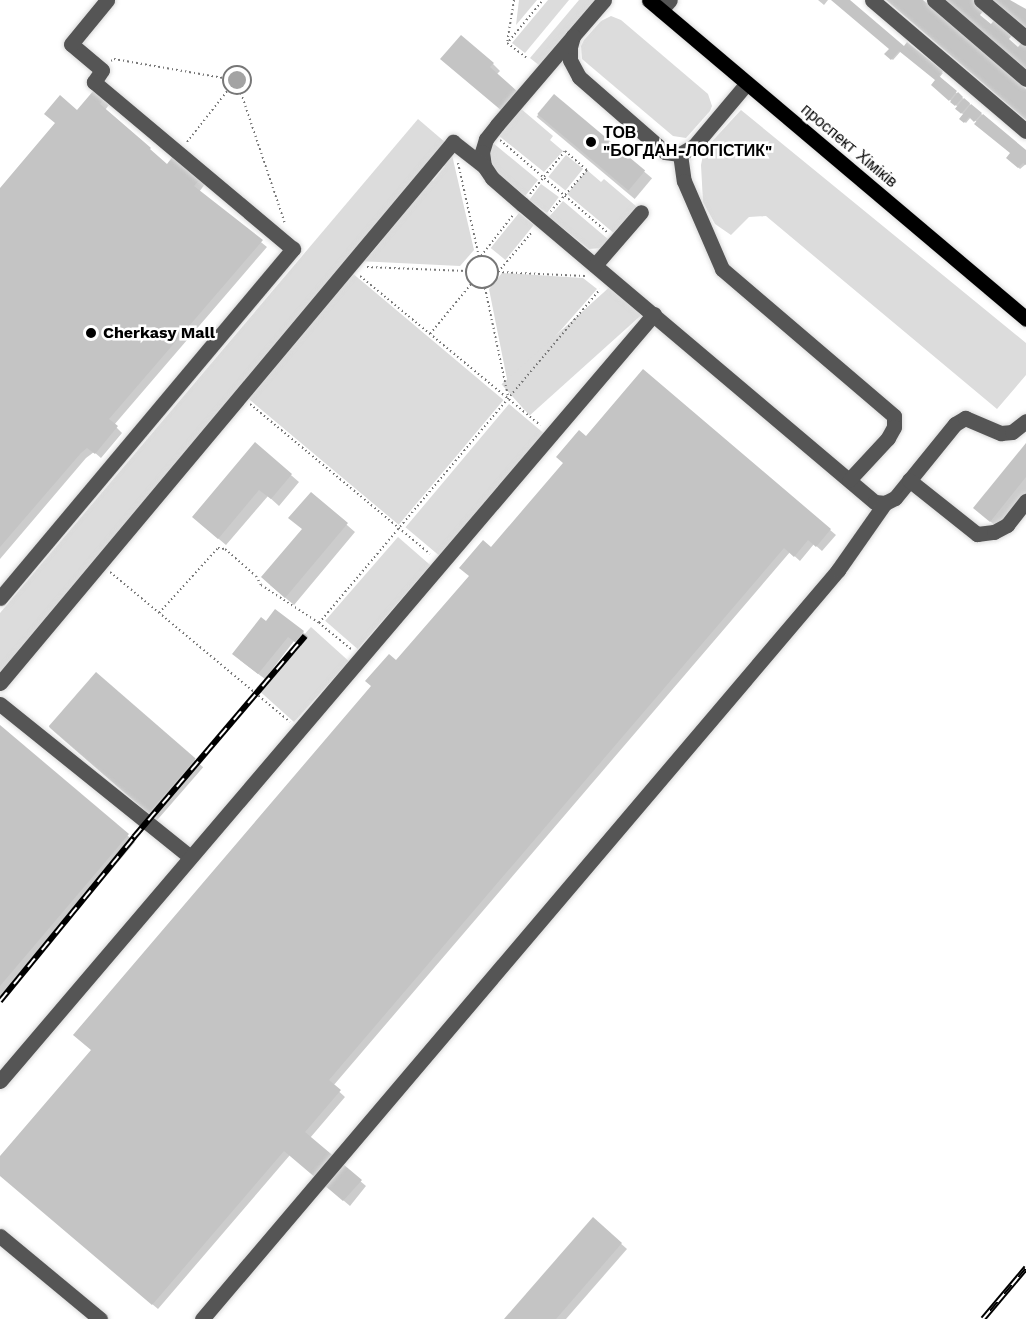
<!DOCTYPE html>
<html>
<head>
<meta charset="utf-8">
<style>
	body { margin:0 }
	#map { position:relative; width:1026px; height:1319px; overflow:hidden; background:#fff; font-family:"Work Sans",sans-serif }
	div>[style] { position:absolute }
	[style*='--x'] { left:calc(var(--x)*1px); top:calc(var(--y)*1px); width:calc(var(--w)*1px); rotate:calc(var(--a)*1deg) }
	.green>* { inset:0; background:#dcdcdc; transform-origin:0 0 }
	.water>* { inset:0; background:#a3a3a3 }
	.round { border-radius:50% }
	.shadow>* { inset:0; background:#0003; transform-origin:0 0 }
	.building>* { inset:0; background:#c4c4c4; transform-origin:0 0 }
	.path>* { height:2px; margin-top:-1px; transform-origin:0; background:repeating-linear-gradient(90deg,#777 0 1.5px,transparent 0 4.5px) }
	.path>.ring { margin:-1px; padding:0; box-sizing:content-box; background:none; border:2px solid #777; border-radius:50% }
	.roads { filter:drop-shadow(0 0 2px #dbdbdb) drop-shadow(0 0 2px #dbdbdb) }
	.minor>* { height:15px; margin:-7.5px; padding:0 7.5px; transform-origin:7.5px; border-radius:7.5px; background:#555 }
	.major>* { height:15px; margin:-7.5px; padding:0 7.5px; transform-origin:7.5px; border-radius:7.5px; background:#000 }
	.rail>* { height:6px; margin-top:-3px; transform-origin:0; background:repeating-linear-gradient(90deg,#fff 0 11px,#000 0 22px); box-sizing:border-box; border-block:2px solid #000 }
	.dots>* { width:16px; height:16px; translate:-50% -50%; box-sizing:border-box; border:3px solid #fff; border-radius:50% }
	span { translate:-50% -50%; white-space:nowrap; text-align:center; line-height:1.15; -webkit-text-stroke:5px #fff; paint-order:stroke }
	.poi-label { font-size:16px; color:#000; font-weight:700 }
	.left { translate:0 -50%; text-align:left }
	.street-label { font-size:16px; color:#000 }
</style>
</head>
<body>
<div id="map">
	<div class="green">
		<div style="clip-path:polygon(519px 0,537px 0,516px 25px)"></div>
		<div style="clip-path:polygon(548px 0,569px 0,525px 53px,512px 43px)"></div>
		<div style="clip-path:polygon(579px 0,595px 0,540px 66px,530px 58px)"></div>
		<div style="clip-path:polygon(611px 16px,621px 20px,708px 94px,712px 106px,710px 111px,686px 138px,673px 136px,582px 59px,581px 46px,584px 40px,601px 21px)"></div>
		<div style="clip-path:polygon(520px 108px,553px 136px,550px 140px,563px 151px,544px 172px,498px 135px)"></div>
		<div style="clip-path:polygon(741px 110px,1026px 343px,1026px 375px,997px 409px,766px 216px,749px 217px,731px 235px,715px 224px,703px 202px,701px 165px,704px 150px)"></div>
		<div style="clip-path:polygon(418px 119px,446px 143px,0 676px,0 613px)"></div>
		<div style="clip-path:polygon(493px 143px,538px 180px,525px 196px,498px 174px,490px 162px,489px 151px)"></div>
		<div style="clip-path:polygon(452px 155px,474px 250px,460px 266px,358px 261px,366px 251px,371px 254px,383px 239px,379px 236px,386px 227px,390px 230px,402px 216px,400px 212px,408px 201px,412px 204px,423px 190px,420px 187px,428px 179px,433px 181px,445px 166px,440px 163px)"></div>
		<div style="left:566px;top:155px;width:22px;height:28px;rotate:39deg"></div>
		<div style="clip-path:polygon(587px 170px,601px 182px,604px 179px,637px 207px,615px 234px,567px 194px)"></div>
		<div style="left:541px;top:184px;width:22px;height:20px;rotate:36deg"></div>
		<div style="clip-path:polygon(563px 201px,609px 240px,602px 248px,589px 249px,549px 217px)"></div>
		<div style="left:519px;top:213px;width:19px;height:45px;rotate:39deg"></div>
		<div style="left:351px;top:272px;width:199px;height:163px;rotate:40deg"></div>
		<div style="clip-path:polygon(502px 273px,583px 278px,597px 289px,509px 389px,489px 289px)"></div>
		<div style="left:613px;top:284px;width:42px;height:150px;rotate:48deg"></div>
		<div style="left:509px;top:404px;width:45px;height:161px;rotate:40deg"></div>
		<div style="left:398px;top:537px;width:43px;height:111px;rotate:41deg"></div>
		<div style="left:311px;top:627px;width:51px;height:82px;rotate:42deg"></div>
	</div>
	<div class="water">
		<div class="round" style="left:228px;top:71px;width:18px;height:18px"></div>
	</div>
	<div class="shadow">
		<div style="clip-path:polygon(818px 0,828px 0,824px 5px)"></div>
		<div style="clip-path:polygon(833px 0,848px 0,904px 48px,936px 67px,943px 73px,939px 78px,1026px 152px,1026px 164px,1020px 169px,1008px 158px,1012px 153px,971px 117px,966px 123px,961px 119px,964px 115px,957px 109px,958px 107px,933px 85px,937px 80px,901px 51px,893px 60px,886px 54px,891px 49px)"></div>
		<div style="clip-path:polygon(493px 64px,500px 71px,496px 75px,450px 66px)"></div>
		<div style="left:554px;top:96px;width:128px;height:27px;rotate:40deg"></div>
		<div style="clip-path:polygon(103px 100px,109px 105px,105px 110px,155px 155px,167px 166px,174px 158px,205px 184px,199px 192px,267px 247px,114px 425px,122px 433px,101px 458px,94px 452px,86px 458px,0 559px,0 190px,78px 112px)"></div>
		<div style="clip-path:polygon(643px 371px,836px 535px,822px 551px,814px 544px,800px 561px,790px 552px,333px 1086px,345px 1097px,310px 1138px,366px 1186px,350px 1206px,290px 1155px,158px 1309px,0 1175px,0 1159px,92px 1050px,396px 663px)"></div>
		<div style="clip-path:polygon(255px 444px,299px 482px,279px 506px,268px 496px,226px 545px,201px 524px)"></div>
		<div style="clip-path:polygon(1026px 445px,1026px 494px,998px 528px,983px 515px)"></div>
		<div style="clip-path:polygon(311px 494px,355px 532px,294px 605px,270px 585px,303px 530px)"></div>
		<div style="clip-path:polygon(267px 623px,303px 632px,308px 637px,301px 646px,294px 641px,265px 679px,240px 660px)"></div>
		<div style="left:96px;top:674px;width:142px;height:71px;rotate:41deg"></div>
		<div style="clip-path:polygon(0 727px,135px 842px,0 1002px)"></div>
		<div style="clip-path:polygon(593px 1219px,627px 1249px,566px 1319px,506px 1319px)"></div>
	</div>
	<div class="building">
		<div style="clip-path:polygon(831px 0,850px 0,904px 46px,907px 42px,943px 71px,939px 76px,957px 91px,949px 101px,931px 85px,935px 80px,899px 51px,891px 60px,884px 54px,889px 49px)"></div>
		<div style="clip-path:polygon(886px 0,923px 0,965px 36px,1026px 89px,1026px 120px)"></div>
		<div style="clip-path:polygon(945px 0,974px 0,985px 9px,980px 15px,991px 24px,996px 18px,1014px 33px,1009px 39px,1018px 47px,1023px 41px,1026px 44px,1026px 69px)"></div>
		<div style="clip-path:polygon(992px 0,1010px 0,1026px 9px,1026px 29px)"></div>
		<div style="clip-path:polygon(461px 35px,494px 63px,490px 67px,518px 92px,502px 111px,440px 59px)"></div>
		<div style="clip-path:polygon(94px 90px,104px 99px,100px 104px,151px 148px,150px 149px,167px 164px,174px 155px,201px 178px,194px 186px,263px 240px,109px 419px,118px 426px,95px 454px,87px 448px,81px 453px,0 547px,0 188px,55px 123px,44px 114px,60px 95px,77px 110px)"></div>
		<div style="clip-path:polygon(958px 92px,963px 97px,955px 106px,950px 102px)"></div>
		<div style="left:554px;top:94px;width:119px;height:26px;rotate:40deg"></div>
		<div style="left:964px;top:98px;width:8px;height:14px;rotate:40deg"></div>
		<div style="clip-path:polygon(971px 104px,982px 113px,974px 122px,969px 117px,964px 123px,959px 119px)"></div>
		<div style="clip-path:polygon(983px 114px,1026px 150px,1026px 165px,1023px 163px,1018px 168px,1006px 158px,1010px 153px,974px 124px)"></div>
		<div style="clip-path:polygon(643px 369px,831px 529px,816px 547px,808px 540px,794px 557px,784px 548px,329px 1080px,341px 1090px,305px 1132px,362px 1180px,343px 1201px,284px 1151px,152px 1305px,0 1176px,0 1156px,91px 1050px,73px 1035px,371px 686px,365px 681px,389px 654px,396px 660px,469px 576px,459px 568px,483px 540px,491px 547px,563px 463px,556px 457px,579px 430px,586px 436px)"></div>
		<div style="clip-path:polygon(255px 442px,292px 474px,271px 499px,259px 490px,218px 539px,192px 517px)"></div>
		<div style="clip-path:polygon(1026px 443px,1026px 477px,990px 522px,973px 508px)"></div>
		<div style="clip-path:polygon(311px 492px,348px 523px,285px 598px,261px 577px,302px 529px,288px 518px)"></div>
		<div style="clip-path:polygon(275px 609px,304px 631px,295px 642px,288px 637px,258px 674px,232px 654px,261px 617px,266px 621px)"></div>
		<div style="left:96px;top:672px;width:132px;height:72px;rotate:41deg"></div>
		<div style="clip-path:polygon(0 725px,129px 834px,0 986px)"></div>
		<div style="clip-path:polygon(593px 1217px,622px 1243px,556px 1319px,504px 1319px)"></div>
	</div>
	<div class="path">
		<div style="--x:514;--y:0;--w:44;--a:99.2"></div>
		<div style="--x:507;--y:43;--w:25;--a:37"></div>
		<div style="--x:509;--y:41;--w:53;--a:-50.3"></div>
		<div style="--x:111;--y:61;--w:4;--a:-34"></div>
		<div style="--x:114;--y:59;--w:111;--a:9.9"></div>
		<div class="ring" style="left:223px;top:66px;width:26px;height:26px"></div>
		<div style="--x:241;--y:93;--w:138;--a:71.4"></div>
		<div style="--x:500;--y:140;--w:141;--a:40.7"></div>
		<div style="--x:187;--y:142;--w:66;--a:-51.7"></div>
		<div style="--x:458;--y:163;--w:96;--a:77.4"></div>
		<div style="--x:530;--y:194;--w:55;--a:-50.9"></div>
		<div style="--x:565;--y:151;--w:29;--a:41"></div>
		<div style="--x:587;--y:170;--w:55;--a:131.3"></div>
		<div style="--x:481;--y:256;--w:52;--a:-52"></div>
		<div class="ring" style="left:466px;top:256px;width:30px;height:30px"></div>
		<div style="--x:367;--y:267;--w:99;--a:2.3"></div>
		<div style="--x:498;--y:272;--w:54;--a:-49.5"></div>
		<div style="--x:498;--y:272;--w:87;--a:2.6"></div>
		<div style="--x:360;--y:276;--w:234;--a:39.6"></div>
		<div style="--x:485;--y:288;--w:110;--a:78"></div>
		<div style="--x:430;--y:334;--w:65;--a:-50.6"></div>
		<div style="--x:250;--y:404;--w:234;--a:39.8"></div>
		<div style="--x:110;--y:572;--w:234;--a:39.8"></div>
		<div style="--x:159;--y:613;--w:88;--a:-47.8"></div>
		<div style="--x:218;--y:548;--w:7;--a:8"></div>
		<div style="--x:225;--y:549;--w:41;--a:41.1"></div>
		<div style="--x:256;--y:576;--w:10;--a:61"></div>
		<div style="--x:261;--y:585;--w:69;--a:33.2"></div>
		<div style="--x:351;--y:649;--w:41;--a:-140.9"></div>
		<div style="--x:319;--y:623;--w:436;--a:-49.9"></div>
	</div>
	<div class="roads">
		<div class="minor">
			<div style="--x:604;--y:0;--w:48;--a:130.7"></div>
			<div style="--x:573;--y:36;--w:11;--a:105"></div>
			<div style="--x:570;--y:47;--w:13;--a:90"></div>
			<div style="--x:570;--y:60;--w:19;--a:62"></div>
			<div style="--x:579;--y:77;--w:114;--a:41.1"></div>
			<div style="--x:665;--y:152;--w:15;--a:8"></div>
			<div style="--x:680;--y:154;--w:16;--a:-30"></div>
			<div style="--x:694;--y:146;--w:82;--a:-49.9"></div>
			<div style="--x:872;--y:0;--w:202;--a:40.4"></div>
			<div style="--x:934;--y:0;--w:121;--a:40.7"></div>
			<div style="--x:981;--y:0;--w:59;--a:40.2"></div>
			<div style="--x:661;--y:10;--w:13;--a:-48"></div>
			<div style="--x:573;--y:36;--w:117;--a:130.5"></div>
			<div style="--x:497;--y:125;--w:18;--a:128"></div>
			<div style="--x:486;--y:139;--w:14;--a:107"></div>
			<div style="--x:482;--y:152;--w:14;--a:82"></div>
			<div style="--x:484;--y:166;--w:14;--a:56"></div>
			<div style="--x:492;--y:178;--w:40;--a:41"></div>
			<div style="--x:522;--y:204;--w:462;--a:40.2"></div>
			<div style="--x:875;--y:502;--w:10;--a:6"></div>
			<div style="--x:885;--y:503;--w:11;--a:-27"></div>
			<div style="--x:895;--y:498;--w:95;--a:-51"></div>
			<div style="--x:955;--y:424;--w:12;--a:-31"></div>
			<div style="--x:965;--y:418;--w:39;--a:23"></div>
			<div style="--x:1001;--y:433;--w:11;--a:-5"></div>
			<div style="--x:1012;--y:432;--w:18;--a:-38"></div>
			<div style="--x:680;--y:154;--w:27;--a:82"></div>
			<div style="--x:684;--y:181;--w:96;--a:66.6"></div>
			<div style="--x:722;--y:269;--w:226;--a:40.5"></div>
			<div style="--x:894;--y:416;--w:11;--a:90"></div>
			<div style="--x:894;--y:427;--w:13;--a:119"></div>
			<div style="--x:888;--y:438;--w:57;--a:132.9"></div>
			<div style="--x:595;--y:265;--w:70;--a:-49"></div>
			<div style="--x:909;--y:480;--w:87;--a:38.5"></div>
			<div style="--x:977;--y:534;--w:17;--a:-7"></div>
			<div style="--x:994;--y:532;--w:15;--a:-28"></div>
			<div style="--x:1007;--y:525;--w:31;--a:-52"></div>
			<div style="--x:0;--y:598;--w:456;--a:-50"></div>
			<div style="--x:293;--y:249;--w:260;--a:-140"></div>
			<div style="--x:94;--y:82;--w:14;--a:-56"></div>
			<div style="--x:102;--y:70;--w:40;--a:-140"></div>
			<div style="--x:71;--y:44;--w:57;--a:-50.7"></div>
			<div style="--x:0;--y:683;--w:706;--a:-50.06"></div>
			<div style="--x:453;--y:142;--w:39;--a:38"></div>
			<div style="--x:0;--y:704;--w:244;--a:38.8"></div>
			<div style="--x:0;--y:1081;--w:1008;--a:-49.55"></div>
			<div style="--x:0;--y:1236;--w:130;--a:39.7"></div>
			<div style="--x:202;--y:1319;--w:983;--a:-49.66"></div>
			<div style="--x:838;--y:570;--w:82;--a:-55"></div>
		</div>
		<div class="major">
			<div style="--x:649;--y:0;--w:494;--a:40.2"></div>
		</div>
	</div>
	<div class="rail">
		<div style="--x:0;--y:1001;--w:212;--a:-50.7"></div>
		<div style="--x:134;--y:837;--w:264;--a:-49.6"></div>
		<div style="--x:983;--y:1319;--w:67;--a:-49.9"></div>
	</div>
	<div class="dots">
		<div style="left:591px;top:142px;background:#000"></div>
		<div style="left:91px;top:333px;background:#000"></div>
	</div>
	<div class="poi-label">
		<span class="left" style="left:603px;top:142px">ТОВ<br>"БОГДАН-ЛОГІСТИК"</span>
		<span class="left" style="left:103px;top:333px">Cherkasy Mall</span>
	</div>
	<div class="street-label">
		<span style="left:849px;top:146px;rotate:40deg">проспект Хіміків</span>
	</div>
</div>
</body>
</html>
